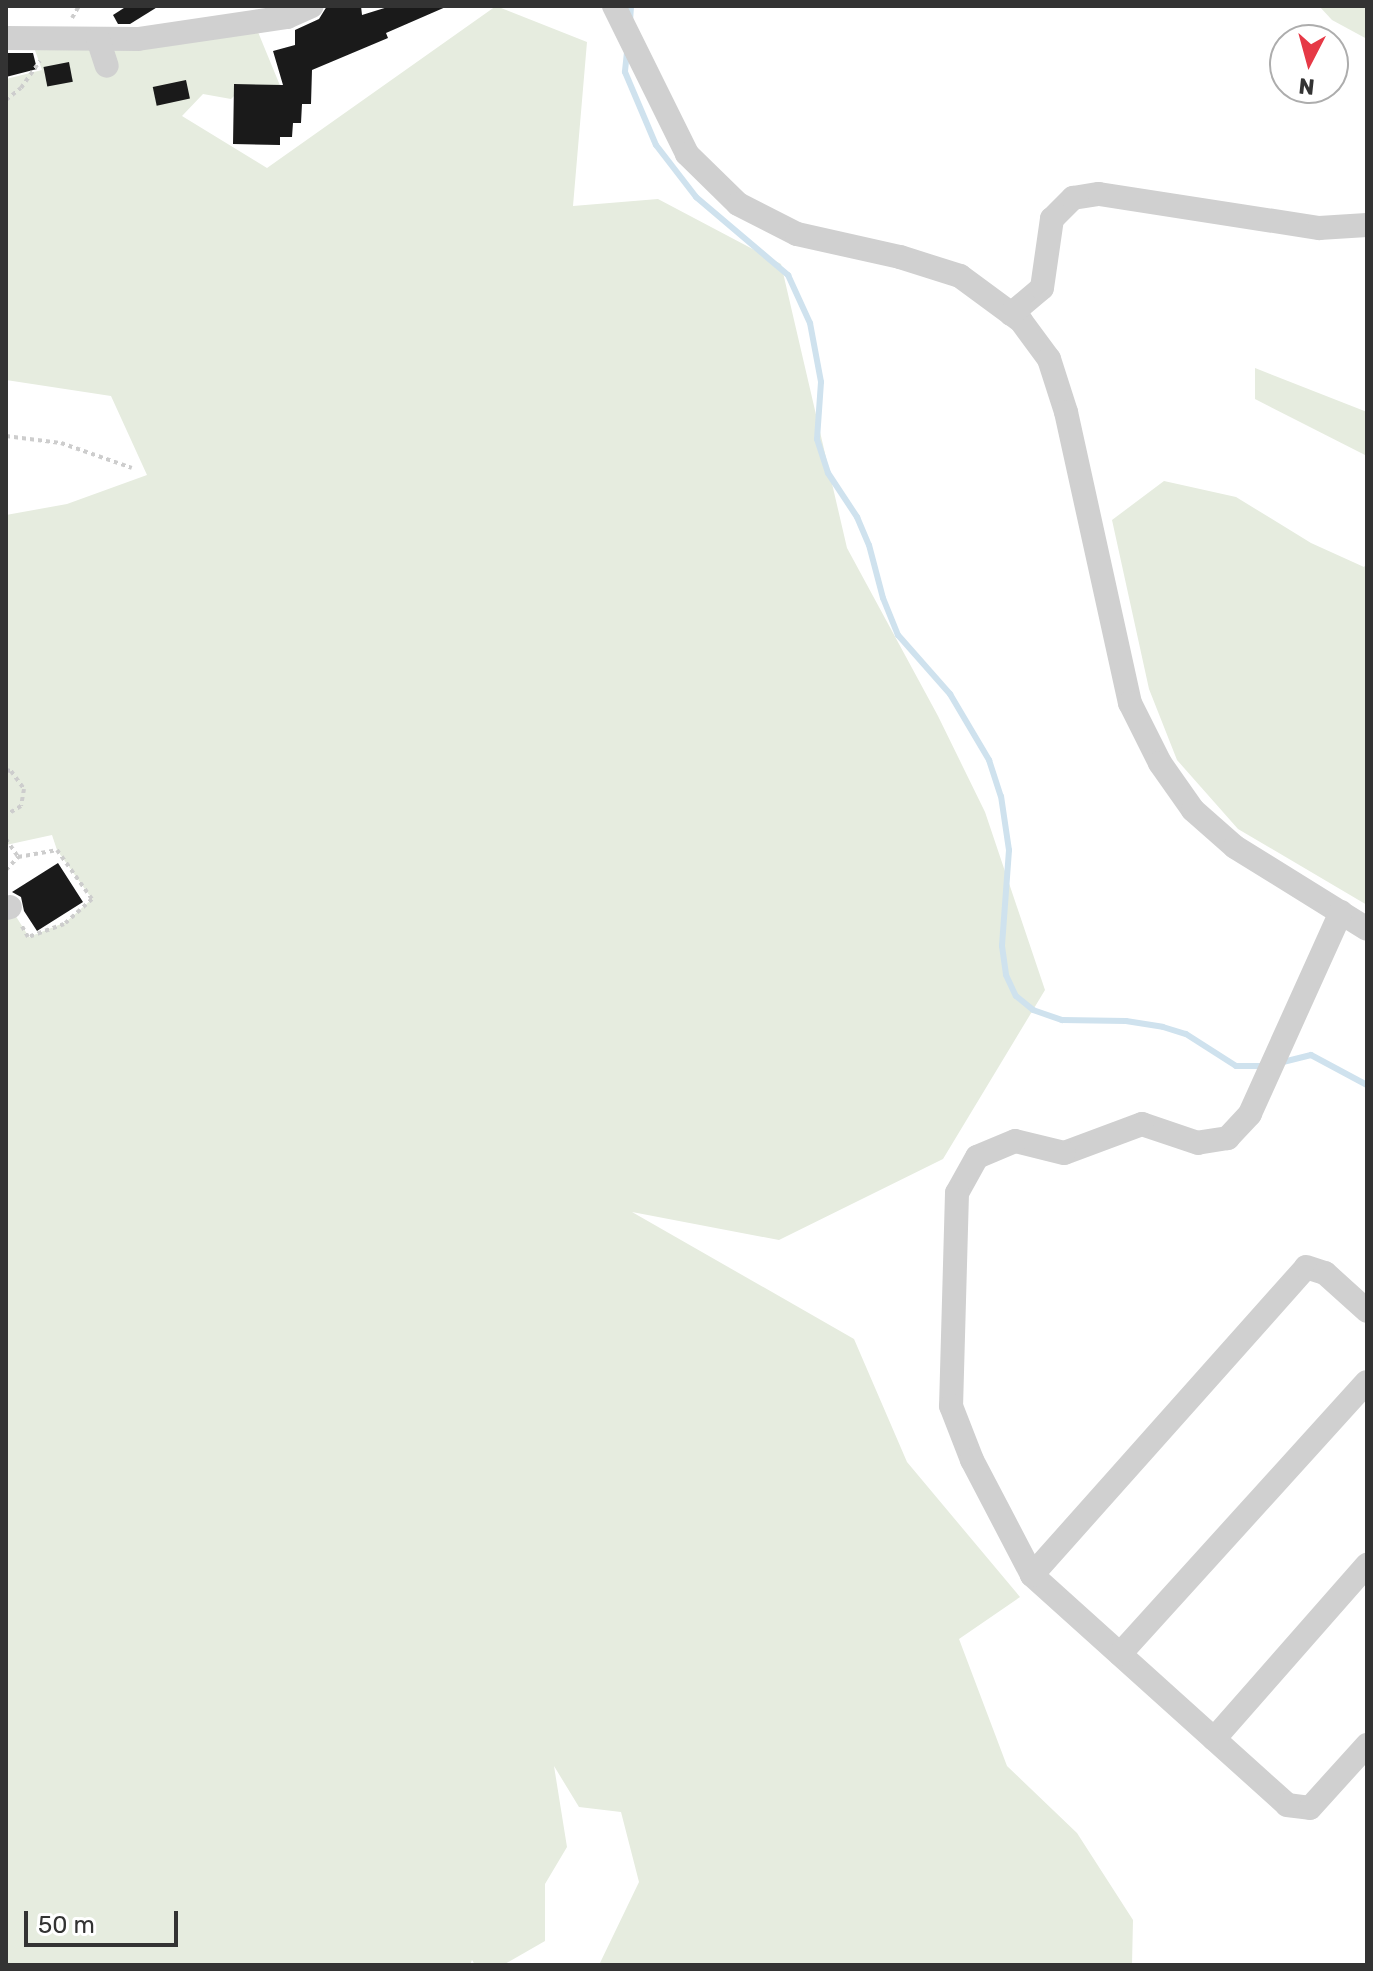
<!DOCTYPE html>
<html>
<head>
<meta charset="utf-8">
<style>
	body { margin:0 }
	#map { position:relative; width:1373px; height:1971px; overflow:hidden; background:#fff; font-family:Rubik,sans-serif }
	div>[style] { position:absolute }
	[style*='--x'] { left:calc(var(--x)*1px); top:calc(var(--y)*1px); width:calc(var(--w)*1px); rotate:calc(var(--a)*1deg) }
	.green>* { inset:0; background:#e6ecdf }
	.stream>* { height:6px; margin:-3px; padding:0 3px; transform-origin:3px; border-radius:3px; background:#cfe2ee }
	.building>* { inset:0; background:#1a1a1a; transform-origin:0 0 }
	.path>* { height:4px; margin-top:-2px; transform-origin:0; background:repeating-linear-gradient(90deg,#cdcdcd 0 4px,transparent 0 8px) }
	.minor>* { height:24px; margin:-12px; padding:0 12px; transform-origin:12px; border-radius:12px; background:#d0d0d0 }
	span { translate:-50% -50%; white-space:nowrap; text-align:center; line-height:1.15; -webkit-text-stroke:8px #fff; paint-order:stroke }
	.frame { position:absolute; inset:0; border:8px solid #333; pointer-events:none }
	.north { position:absolute; left:1269px; top:24px; width:80px; height:80px; box-sizing:border-box; background:#fff; border:2px solid #adadad; border-radius:50%; rotate:186deg; font-size:22px; font-weight:700; line-height:32px; text-align:center; color:#333 }
	.north::after { content:''; display:block; margin:auto; width:28px; height:36px; background:#e63946; clip-path:polygon(50% 0,100% 100%,50% 72%,0 100%) }
	.scale { position:absolute; left:24px; top:1911px; width:154px; height:36px; box-sizing:border-box; border:4px solid #333; border-top:0; padding-left:10px; font-size:24px; line-height:28px; white-space:nowrap; color:#333; -webkit-text-stroke:6px #fff; paint-order:stroke }
</style>
</head>
<body>
<div id="map">
	<div class="green">
		<div style="clip-path:polygon(496px 6px,587px 42px,573px 206px,658px 199px,781px 264px,847px 548px,938px 716px,985px 812px,1045px 990px,943px 1159px,779px 1240px,632px 1212px,854px 1339px,907px 1462px,1020px 1597px,959px 1639px,1007px 1766px,1077px 1833px,1133px 1920px,1132px 1965px,599px 1965px,639px 1882px,621px 1812px,579px 1807px,554px 1766px,567px 1847px,545px 1884px,545px 1941px,503px 1965px,475px 1965px,472px 1960px,470px 1965px,6px 1965px,6px 908px,10px 907px,29px 937px,66px 922px,92px 899px,57px 850px,52px 835px,6px 845px,6px 515px,67px 504px,147px 475px,111px 396px,6px 380px,6px 79px,42px 70px,31px 39px,258px 32px,281px 88px,243px 87px,231px 99px,203px 94px,182px 116px,267px 168px)"></div>
		<div style="clip-path:polygon(1319px 6px,1367px 6px,1367px 39px,1332px 20px)"></div>
		<div style="clip-path:polygon(1255px 368px,1367px 412px,1367px 456px,1255px 399px)"></div>
		<div style="clip-path:polygon(1164px 481px,1236px 497px,1311px 543px,1364px 567px,1367px 563px,1367px 905px,1238px 829px,1177px 760px,1149px 689px,1112px 520px)"></div>
	</div>
	<div class="stream">
		<div style="--x:630;--y:21;--w:15;--a:-86"></div>
		<div style="--x:627;--y:52;--w:20;--a:96"></div>
		<div style="--x:625;--y:72;--w:79;--a:67"></div>
		<div style="--x:656;--y:145;--w:66;--a:52.4"></div>
		<div style="--x:696;--y:197;--w:121;--a:40.3"></div>
		<div style="--x:788;--y:275;--w:53;--a:65.4"></div>
		<div style="--x:810;--y:323;--w:60;--a:79.4"></div>
		<div style="--x:821;--y:382;--w:57;--a:94"></div>
		<div style="--x:817;--y:439;--w:36;--a:72"></div>
		<div style="--x:828;--y:473;--w:53;--a:56.6"></div>
		<div style="--x:857;--y:517;--w:30;--a:67"></div>
		<div style="--x:869;--y:545;--w:55;--a:75.2"></div>
		<div style="--x:883;--y:598;--w:40;--a:68"></div>
		<div style="--x:898;--y:635;--w:79;--a:48.6"></div>
		<div style="--x:950;--y:694;--w:77;--a:59.4"></div>
		<div style="--x:989;--y:760;--w:38;--a:72"></div>
		<div style="--x:1001;--y:796;--w:55;--a:81.6"></div>
		<div style="--x:1009;--y:850;--w:96;--a:94.2"></div>
		<div style="--x:1002;--y:946;--w:29;--a:82"></div>
		<div style="--x:1006;--y:975;--w:23;--a:65"></div>
		<div style="--x:1016;--y:996;--w:22;--a:39"></div>
		<div style="--x:1033;--y:1010;--w:31;--a:19"></div>
		<div style="--x:1062;--y:1020;--w:64;--a:0.9"></div>
		<div style="--x:1126;--y:1021;--w:37;--a:9"></div>
		<div style="--x:1163;--y:1027;--w:24;--a:17"></div>
		<div style="--x:1186;--y:1034;--w:59;--a:32.6"></div>
		<div style="--x:1236;--y:1066;--w:28;--a:0"></div>
		<div style="--x:1279;--y:1063;--w:33;--a:-14"></div>
		<div style="--x:1311;--y:1055;--w:64;--a:28.2"></div>
	</div>
	<div class="building">
		<div style="clip-path:polygon(127px 6px,159px 6px,130px 24px,118px 24px,113px 15px)"></div>
		<div style="clip-path:polygon(327px 6px,361px 6px,362px 15px,391px 6px,448px 6px,386px 33px,388px 38px,312px 70px,311px 104px,302px 104px,301px 123px,293px 123px,292px 137px,280px 137px,280px 145px,233px 144px,234px 84px,283px 85px,273px 51px,295px 45px,295px 30px,319px 19px)"></div>
		<div style="clip-path:polygon(6px 53px,33px 53px,37px 69px,6px 77px)"></div>
		<div style="left:69px;top:62px;width:20px;height:26px;rotate:79deg"></div>
		<div style="left:186px;top:80px;width:19px;height:34px;rotate:78deg"></div>
		<div style="clip-path:polygon(58px 863px,83px 902px,37px 931px,24px 911px,21px 897px,12px 892px)"></div>
	</div>
	<div class="path">
		<div style="--x:72;--y:18;--w:14;--a:-60"></div>
		<div style="--x:6;--y:100;--w:19;--a:-39"></div>
		<div style="--x:21;--y:88;--w:33;--a:-55"></div>
		<div style="--x:6;--y:436;--w:55;--a:7.3"></div>
		<div style="--x:61;--y:443;--w:75;--a:19.4"></div>
		<div style="--x:6;--y:770;--w:5;--a:11"></div>
		<div style="--x:11;--y:771;--w:22;--a:54"></div>
		<div style="--x:24;--y:789;--w:17;--a:100"></div>
		<div style="--x:21;--y:806;--w:17;--a:149"></div>
		<div style="--x:6;--y:839;--w:22;--a:56"></div>
		<div style="--x:6;--y:870;--w:18;--a:-47"></div>
		<div style="--x:18;--y:857;--w:40;--a:-10"></div>
		<div style="--x:57;--y:850;--w:60;--a:54.5"></div>
		<div style="--x:92;--y:899;--w:38;--a:138"></div>
		<div style="--x:64;--y:924;--w:38;--a:160"></div>
		<div style="--x:28;--y:937;--w:13;--a:-119"></div>
	</div>
	<div class="minor">
		<div style="--x:614;--y:6;--w:165;--a:63.7"></div>
		<div style="--x:687;--y:154;--w:71;--a:44.4"></div>
		<div style="--x:738;--y:204;--w:66;--a:27"></div>
		<div style="--x:797;--y:234;--w:106;--a:12.6"></div>
		<div style="--x:900;--y:257;--w:63;--a:17.6"></div>
		<div style="--x:960;--y:276;--w:76;--a:36.4"></div>
		<div style="--x:1021;--y:321;--w:47;--a:53.6"></div>
		<div style="--x:1049;--y:359;--w:56;--a:72.2"></div>
		<div style="--x:1066;--y:412;--w:298;--a:77.6"></div>
		<div style="--x:1130;--y:703;--w:67;--a:63.4"></div>
		<div style="--x:1160;--y:763;--w:57;--a:54.9"></div>
		<div style="--x:1193;--y:810;--w:56;--a:41.4"></div>
		<div style="--x:1235;--y:847;--w:155;--a:31.8"></div>
		<div style="--x:6;--y:38;--w:132;--a:0.4"></div>
		<div style="--x:138;--y:39;--w:151;--a:-8.4"></div>
		<div style="--x:287;--y:17;--w:27;--a:-24"></div>
		<div style="--x:98;--y:39;--w:28;--a:72"></div>
		<div style="--x:1011;--y:314;--w:40;--a:-40"></div>
		<div style="--x:1042;--y:288;--w:70;--a:-81.8"></div>
		<div style="--x:1052;--y:219;--w:30;--a:-45"></div>
		<div style="--x:1073;--y:198;--w:26;--a:-9"></div>
		<div style="--x:1099;--y:194;--w:223;--a:8.8"></div>
		<div style="--x:1319;--y:228;--w:48;--a:-3.6"></div>
		<div style="--x:6;--y:908;--w:4;--a:-14"></div>
		<div style="--x:1341;--y:912;--w:222;--a:114.3"></div>
		<div style="--x:1250;--y:1114;--w:33;--a:133"></div>
		<div style="--x:1228;--y:1138;--w:30;--a:171"></div>
		<div style="--x:1198;--y:1143;--w:59;--a:-161.3"></div>
		<div style="--x:1142;--y:1124;--w:83;--a:159.6"></div>
		<div style="--x:1064;--y:1153;--w:50;--a:-166.2"></div>
		<div style="--x:1015;--y:1141;--w:41;--a:157.2"></div>
		<div style="--x:977;--y:1157;--w:41;--a:119.1"></div>
		<div style="--x:957;--y:1193;--w:213;--a:91.6"></div>
		<div style="--x:951;--y:1406;--w:58;--a:68.7"></div>
		<div style="--x:972;--y:1460;--w:130;--a:62.4"></div>
		<div style="--x:1032;--y:1575;--w:343;--a:42"></div>
		<div style="--x:1287;--y:1805;--w:23;--a:7"></div>
		<div style="--x:1310;--y:1808;--w:85;--a:-47.9"></div>
		<div style="--x:1032;--y:1575;--w:412;--a:-48.3"></div>
		<div style="--x:1306;--y:1267;--w:20;--a:18"></div>
		<div style="--x:1325;--y:1273;--w:57;--a:42.1"></div>
		<div style="--x:1120;--y:1654;--w:367;--a:-47.8"></div>
		<div style="--x:1214;--y:1739;--w:232;--a:-48.7"></div>
	</div>
	<div class="frame"></div>
	<div class="north">N</div>
	<div class="scale">50 m</div>
</div>
</body>
</html>
